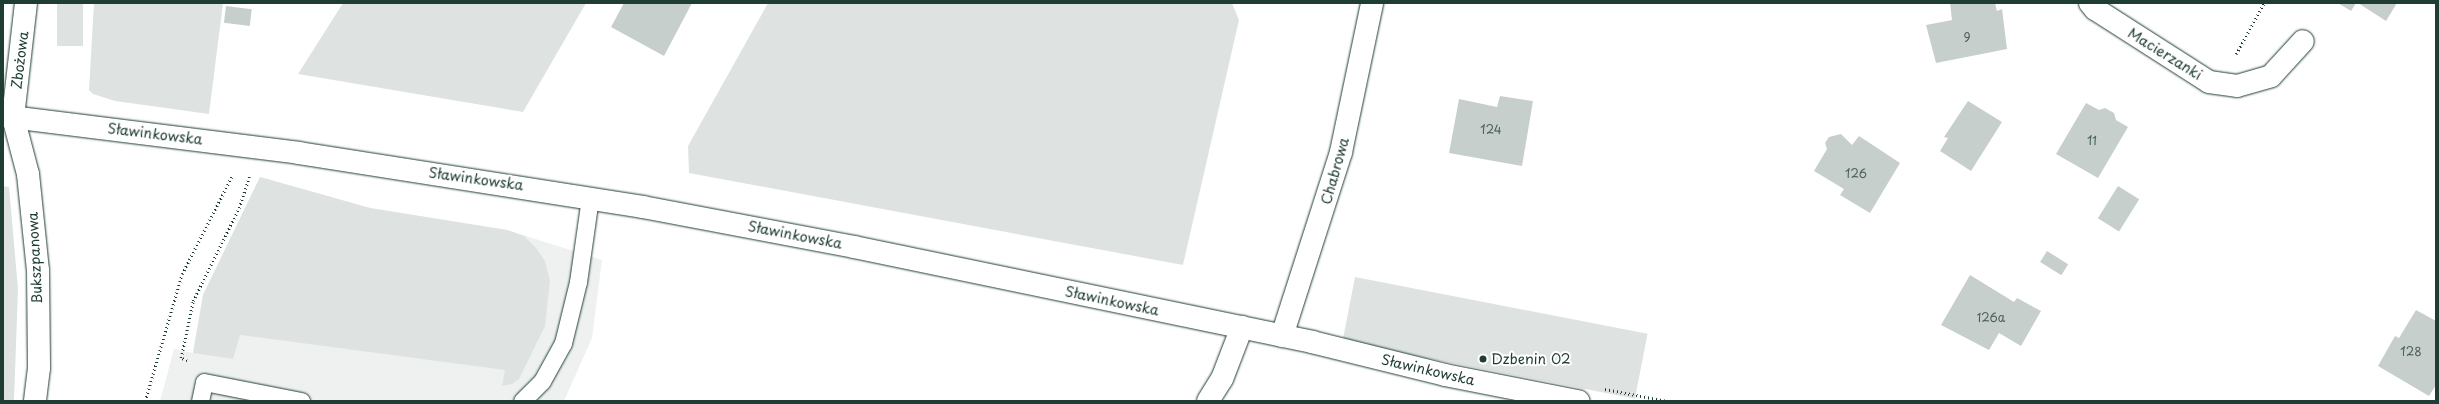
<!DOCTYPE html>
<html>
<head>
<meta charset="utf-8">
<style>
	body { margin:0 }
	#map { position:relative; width:2439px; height:404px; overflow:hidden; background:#fff; font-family:"Playpen Sans",sans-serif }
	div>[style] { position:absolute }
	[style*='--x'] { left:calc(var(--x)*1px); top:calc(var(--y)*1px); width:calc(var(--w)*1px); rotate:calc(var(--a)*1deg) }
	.built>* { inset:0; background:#eef1f0 }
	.green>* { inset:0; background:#dee3e2; transform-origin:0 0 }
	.building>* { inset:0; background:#c7cfcc; transform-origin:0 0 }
	.path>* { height:2.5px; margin-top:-1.25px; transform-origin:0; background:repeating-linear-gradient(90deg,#1f3d34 0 1px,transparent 0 4px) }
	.roads { filter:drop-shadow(0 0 1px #1f3d34) drop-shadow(0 0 1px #1f3d34) }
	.lane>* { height:17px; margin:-8.5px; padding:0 8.5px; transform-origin:8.5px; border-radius:8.5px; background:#fff }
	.street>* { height:22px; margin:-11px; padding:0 11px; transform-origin:11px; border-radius:11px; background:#fff }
	.secondary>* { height:22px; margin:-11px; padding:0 11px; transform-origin:11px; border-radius:11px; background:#fff }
	.dots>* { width:11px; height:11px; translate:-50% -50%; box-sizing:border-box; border:2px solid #fff; border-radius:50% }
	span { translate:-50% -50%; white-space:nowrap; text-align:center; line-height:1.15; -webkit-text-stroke:4px #fff; paint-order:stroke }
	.number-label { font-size:12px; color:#49625a }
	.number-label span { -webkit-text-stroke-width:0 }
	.street-label { font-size:14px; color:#1f3d34 }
	.poi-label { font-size:14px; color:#1f3d34 }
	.left { translate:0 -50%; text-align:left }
	.frame { position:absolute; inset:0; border:4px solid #1f3d34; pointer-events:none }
</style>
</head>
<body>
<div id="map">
	<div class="built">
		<div style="clip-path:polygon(260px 177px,370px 208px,507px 230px,602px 260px,592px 338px,564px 401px,160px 401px,174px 349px,193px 353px,203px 295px)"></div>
	</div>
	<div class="green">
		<div style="left:57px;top:3px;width:26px;height:43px"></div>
		<div style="clip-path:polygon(94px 3px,223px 3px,209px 114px,115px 101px,93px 94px,89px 90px)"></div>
		<div style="clip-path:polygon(343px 3px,586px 3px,523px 112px,298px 74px)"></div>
		<div style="clip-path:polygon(768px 3px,1232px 3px,1239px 20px,1183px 265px,689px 173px,688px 146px)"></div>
		<div style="clip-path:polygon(260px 177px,370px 208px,507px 230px,524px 236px,536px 248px,545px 261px,550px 281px,545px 326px,519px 379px,512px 384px,502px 386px,505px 370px,240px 335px,233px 359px,193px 353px,203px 295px)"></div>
		<div style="clip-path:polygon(3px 186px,9px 187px,18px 289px,14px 401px,3px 401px)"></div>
		<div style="left:1355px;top:277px;width:298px;height:66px;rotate:11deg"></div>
	</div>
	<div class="building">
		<div style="clip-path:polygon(624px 3px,692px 3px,664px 56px,611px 27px)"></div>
		<div style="clip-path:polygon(1950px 3px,1995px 3px,1997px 11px,2002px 9px,2007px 49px,1936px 63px,1926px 25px,1952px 20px)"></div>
		<div style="clip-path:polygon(2338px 3px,2356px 3px,2351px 11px)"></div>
		<div style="clip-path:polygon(2358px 3px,2397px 3px,2386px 21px)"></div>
		<div style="left:226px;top:6px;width:26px;height:17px;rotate:7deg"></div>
		<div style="clip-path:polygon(1500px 96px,1533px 101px,1522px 166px,1449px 153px,1459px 99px,1497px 107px)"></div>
		<div style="clip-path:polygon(1968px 101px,2002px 122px,1971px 171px,1940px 151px,1948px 138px,1944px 137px)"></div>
		<div style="clip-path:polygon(2086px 103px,2099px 110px,2105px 108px,2114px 113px,2116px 120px,2128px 127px,2098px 178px,2056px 154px)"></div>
		<div style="clip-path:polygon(1841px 134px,1852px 145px,1859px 136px,1900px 163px,1870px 213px,1840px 195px,1844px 189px,1814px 171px,1827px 149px,1825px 143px,1829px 137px)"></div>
		<div style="left:2118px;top:186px;width:25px;height:38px;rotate:32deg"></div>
		<div style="left:2047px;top:251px;width:25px;height:13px;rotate:32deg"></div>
		<div style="clip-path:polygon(1970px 275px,2014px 302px,2017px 298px,2041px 311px,2021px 346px,1999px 333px,1989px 350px,1941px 325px)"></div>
		<div style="clip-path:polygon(2416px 310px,2436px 321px,2436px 385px,2429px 396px,2378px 366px,2395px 336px,2399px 338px)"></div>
	</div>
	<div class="path">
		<div style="--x:2236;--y:54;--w:58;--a:-61.2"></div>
		<div style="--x:187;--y:361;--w:7;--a:-153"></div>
		<div style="--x:181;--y:358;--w:58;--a:-78.1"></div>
		<div style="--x:193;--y:301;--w:104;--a:-63.7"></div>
		<div style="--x:239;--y:208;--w:33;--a:-72"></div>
		<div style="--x:1605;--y:389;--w:63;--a:11"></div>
		<div style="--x:145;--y:401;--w:132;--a:-73.8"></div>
		<div style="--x:182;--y:274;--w:110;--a:-63"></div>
	</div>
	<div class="roads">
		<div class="lane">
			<div style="--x:200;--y:401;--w:19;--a:-78"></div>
			<div style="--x:204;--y:382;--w:99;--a:11.1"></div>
			<div style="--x:522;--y:401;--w:28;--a:-45"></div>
			<div style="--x:542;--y:381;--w:43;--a:-61.1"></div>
			<div style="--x:563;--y:343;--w:63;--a:-76.2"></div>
			<div style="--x:578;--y:282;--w:85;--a:-81.9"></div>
		</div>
		<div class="street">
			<div style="--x:2090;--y:3;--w:8;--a:50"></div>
			<div style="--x:2095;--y:9;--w:135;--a:32.6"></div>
			<div style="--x:2209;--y:82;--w:28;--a:8"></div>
			<div style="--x:2237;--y:86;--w:35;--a:-16"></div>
			<div style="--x:2271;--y:76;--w:47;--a:-47.6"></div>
			<div style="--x:13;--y:117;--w:59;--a:75.3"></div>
			<div style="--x:28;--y:174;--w:97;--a:84.1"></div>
			<div style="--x:38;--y:270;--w:98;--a:89.4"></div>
			<div style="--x:39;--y:368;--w:33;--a:97"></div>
			<div style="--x:1282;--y:336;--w:193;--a:-72.2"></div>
			<div style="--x:1341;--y:152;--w:152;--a:-78.2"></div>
			<div style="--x:1208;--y:401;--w:26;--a:-58"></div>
			<div style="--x:1222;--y:379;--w:56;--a:-69"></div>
		</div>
		<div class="secondary">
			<div style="--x:3;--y:116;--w:298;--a:7.1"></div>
			<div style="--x:299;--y:153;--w:348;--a:8.9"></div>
			<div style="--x:643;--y:207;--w:215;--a:10.7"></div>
			<div style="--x:854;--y:247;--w:468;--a:11.7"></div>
			<div style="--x:1312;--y:342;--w:137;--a:13.9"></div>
			<div style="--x:1445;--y:375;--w:136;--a:11.1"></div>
			<div style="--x:13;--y:117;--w:115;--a:-83.5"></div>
		</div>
	</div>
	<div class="dots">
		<div style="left:1483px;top:359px;background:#1f3d34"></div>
	</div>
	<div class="number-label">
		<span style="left:1967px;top:38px">9</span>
		<span style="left:1491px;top:130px">124</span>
		<span style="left:2092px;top:141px">11</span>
		<span style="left:1856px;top:174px">126</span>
		<span style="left:1991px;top:318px">126a</span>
		<span style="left:2411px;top:352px">128</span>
	</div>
	<div class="street-label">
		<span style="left:2165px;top:54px;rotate:32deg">Macierzanki</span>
		<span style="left:20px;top:60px;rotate:-83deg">Zbożowa</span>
		<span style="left:155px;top:134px;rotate:7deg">Sławinkowska</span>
		<span style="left:1335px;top:171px;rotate:-74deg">Chabrowa</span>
		<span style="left:476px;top:179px;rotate:8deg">Sławinkowska</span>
		<span style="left:795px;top:235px;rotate:11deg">Sławinkowska</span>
		<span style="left:35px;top:258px;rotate:-93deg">Bukszpanowa</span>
		<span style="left:1112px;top:301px;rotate:12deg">Sławinkowska</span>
		<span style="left:1428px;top:370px;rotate:13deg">Sławinkowska</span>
	</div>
	<div class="poi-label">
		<span class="left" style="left:1491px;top:359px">Dzbenin 02</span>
	</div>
	<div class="frame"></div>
</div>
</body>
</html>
